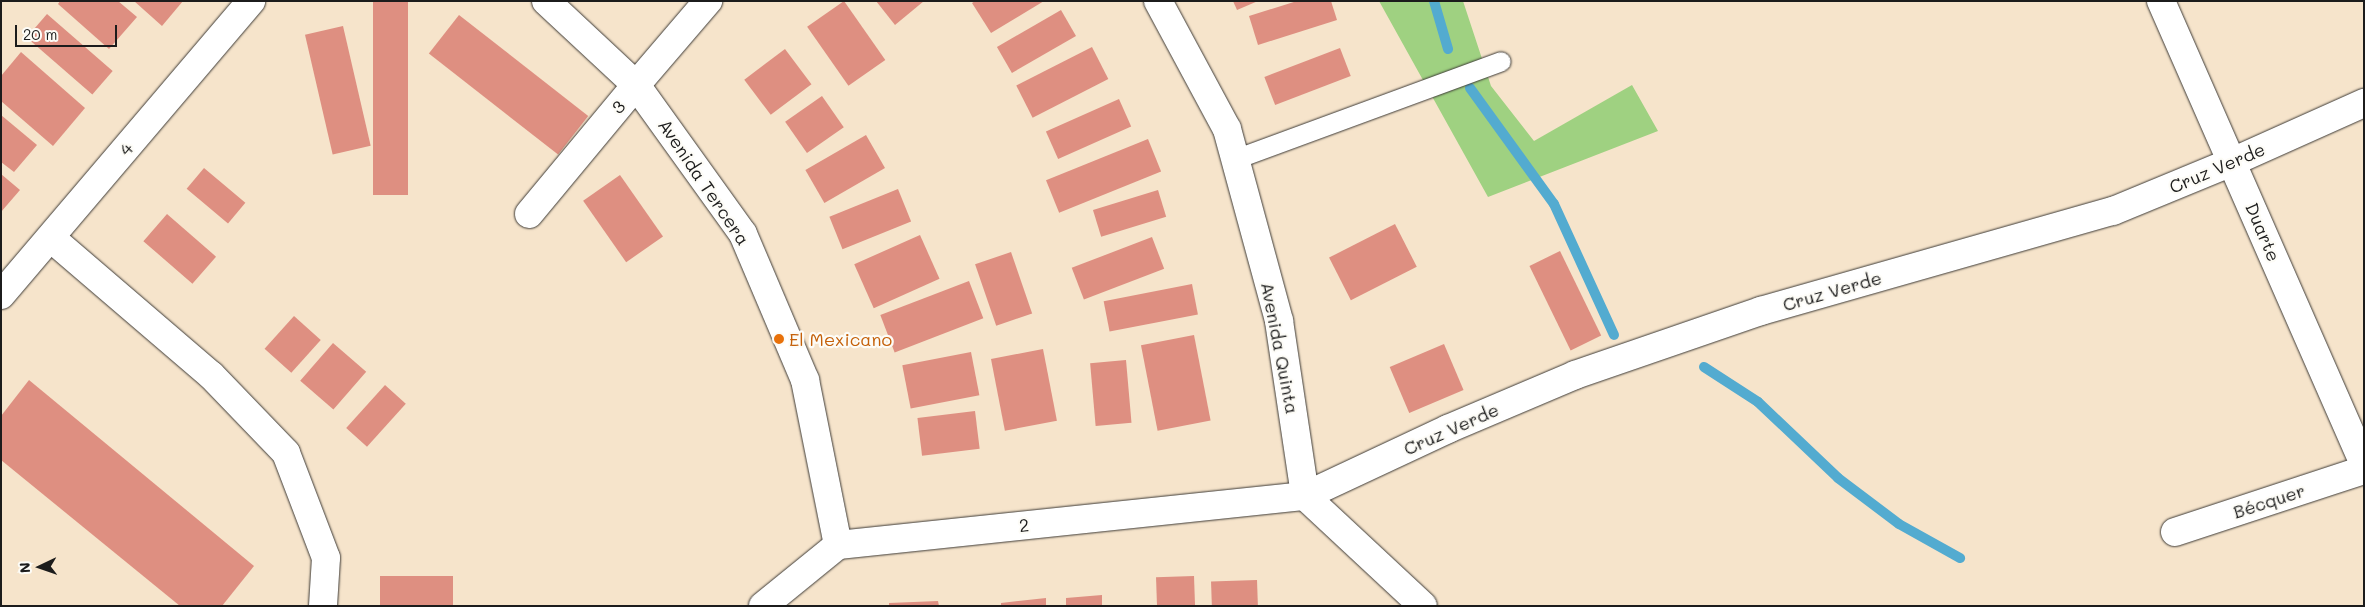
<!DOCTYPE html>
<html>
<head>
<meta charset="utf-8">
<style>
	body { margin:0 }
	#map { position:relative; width:2365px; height:607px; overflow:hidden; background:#f6e4cb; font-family:Mali,sans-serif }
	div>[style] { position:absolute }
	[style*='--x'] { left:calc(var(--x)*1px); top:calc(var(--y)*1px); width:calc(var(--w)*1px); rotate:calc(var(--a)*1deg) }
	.green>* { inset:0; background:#9fd181 }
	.stream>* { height:10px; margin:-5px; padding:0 5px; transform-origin:5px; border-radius:5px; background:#53abd0 }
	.building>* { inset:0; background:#de8f81; transform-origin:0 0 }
	.roads { filter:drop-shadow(0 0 1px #3d3a36) drop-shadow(0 0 1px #3d3a36) }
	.service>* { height:19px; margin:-9.5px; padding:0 9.5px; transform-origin:9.5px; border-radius:9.5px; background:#fff }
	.minor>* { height:28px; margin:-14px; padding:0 14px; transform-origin:14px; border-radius:14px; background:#fff }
	.tertiary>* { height:28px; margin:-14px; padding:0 14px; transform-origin:14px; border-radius:14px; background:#fff }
	.dots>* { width:14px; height:14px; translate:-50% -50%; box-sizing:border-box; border:2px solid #fdfcf7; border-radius:50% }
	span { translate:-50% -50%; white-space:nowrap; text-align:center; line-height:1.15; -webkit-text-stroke:4.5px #fdfcf7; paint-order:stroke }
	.street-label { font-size:18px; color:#1c1c1c }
	.food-label { font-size:18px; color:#c56008 }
	.left { translate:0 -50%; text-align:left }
	.frame { position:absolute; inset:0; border:2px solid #1c1c1c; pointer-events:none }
	.north { position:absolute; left:15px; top:542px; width:50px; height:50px; -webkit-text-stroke:4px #fdfcf7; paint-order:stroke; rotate:267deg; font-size:14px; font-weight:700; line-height:20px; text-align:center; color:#1c1c1c }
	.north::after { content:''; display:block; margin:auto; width:18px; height:22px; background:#1c1c1c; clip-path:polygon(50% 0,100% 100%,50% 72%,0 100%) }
	.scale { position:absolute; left:15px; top:25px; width:102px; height:22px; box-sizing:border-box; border:2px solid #1c1c1c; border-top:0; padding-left:6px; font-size:15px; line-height:18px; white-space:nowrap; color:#1c1c1c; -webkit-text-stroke:4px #fdfcf7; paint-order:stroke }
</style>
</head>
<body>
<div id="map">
	<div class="green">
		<div style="clip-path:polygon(1379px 1px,1463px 1px,1491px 86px,1534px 141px,1632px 85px,1658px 131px,1488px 197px)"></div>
	</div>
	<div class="stream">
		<div style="--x:1434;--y:1;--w:50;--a:73.7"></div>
		<div style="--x:1470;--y:88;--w:143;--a:54.1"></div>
		<div style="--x:1554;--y:204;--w:144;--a:65.4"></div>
		<div style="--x:1704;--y:367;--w:64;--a:32.9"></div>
		<div style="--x:1758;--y:402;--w:110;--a:43.5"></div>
		<div style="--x:1838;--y:478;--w:76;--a:37"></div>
		<div style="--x:1899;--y:524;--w:70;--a:29.1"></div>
	</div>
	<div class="building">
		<div style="clip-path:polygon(60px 1px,118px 1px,137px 17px,109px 49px,58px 4px)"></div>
		<div style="clip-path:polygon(134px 1px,183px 1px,162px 26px)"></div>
		<div style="left:373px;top:1px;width:35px;height:194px"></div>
		<div style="left:844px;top:1px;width:72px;height:45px;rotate:55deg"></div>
		<div style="clip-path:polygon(876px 1px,924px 1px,895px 25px)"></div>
		<div style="clip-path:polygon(975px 1px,1044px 1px,991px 33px,972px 3px)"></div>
		<div style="clip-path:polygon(1233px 1px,1258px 1px,1237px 10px)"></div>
		<div style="clip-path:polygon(1297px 1px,1331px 1px,1337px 20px,1258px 45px,1249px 16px)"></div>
		<div style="left:1061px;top:10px;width:30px;height:74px;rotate:60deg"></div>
		<div style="left:47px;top:14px;width:87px;height:31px;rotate:41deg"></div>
		<div style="left:459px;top:15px;width:164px;height:49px;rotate:38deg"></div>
		<div style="left:343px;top:26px;width:123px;height:39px;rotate:77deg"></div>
		<div style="left:1092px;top:47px;width:36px;height:85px;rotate:63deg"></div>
		<div style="left:1340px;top:48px;width:30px;height:81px;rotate:69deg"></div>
		<div style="left:785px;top:49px;width:44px;height:51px;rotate:53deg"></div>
		<div style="clip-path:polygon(21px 52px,85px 108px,53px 146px,1px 101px,1px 76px)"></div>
		<div style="left:822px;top:96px;width:38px;height:45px;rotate:55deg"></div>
		<div style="left:1119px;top:99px;width:30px;height:80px;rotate:66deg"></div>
		<div style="clip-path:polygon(1px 115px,37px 145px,14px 172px,1px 162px)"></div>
		<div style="left:866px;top:135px;width:38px;height:70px;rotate:60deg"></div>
		<div style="left:1148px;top:139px;width:35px;height:110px;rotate:68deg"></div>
		<div style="left:204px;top:168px;width:54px;height:27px;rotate:40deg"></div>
		<div style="clip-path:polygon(1px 174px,20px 190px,1px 212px)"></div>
		<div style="left:620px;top:175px;width:75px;height:45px;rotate:55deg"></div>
		<div style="left:898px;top:189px;width:35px;height:74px;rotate:68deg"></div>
		<div style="left:1158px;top:190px;width:28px;height:68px;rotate:73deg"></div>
		<div style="left:167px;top:214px;width:65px;height:36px;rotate:41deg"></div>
		<div style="left:1395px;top:224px;width:48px;height:74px;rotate:63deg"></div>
		<div style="left:920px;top:235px;width:48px;height:72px;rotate:66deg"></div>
		<div style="left:1152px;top:237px;width:34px;height:86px;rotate:69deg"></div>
		<div style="left:1560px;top:251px;width:94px;height:34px;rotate:64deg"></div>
		<div style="left:1011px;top:252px;width:65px;height:38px;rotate:71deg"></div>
		<div style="left:969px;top:281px;width:40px;height:95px;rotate:69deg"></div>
		<div style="left:1192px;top:284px;width:31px;height:90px;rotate:79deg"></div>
		<div style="left:294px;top:316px;width:36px;height:44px;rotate:42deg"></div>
		<div style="left:1194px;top:335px;width:87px;height:54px;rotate:79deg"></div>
		<div style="left:333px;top:343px;width:44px;height:50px;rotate:41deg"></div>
		<div style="left:1444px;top:344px;width:50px;height:59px;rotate:67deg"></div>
		<div style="left:1043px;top:349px;width:73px;height:53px;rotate:79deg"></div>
		<div style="left:971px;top:352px;width:44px;height:70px;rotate:79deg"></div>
		<div style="left:1126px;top:360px;width:63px;height:36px;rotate:85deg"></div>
		<div style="clip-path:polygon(29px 380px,254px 566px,222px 606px,180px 606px,1px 460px,1px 416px)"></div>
		<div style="left:385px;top:385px;width:28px;height:58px;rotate:42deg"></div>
		<div style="left:975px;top:411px;width:38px;height:58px;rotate:83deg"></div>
		<div style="left:453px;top:576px;width:30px;height:73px;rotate:90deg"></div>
		<div style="left:1194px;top:576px;width:30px;height:38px;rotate:88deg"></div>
		<div style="left:1257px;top:580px;width:26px;height:46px;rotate:88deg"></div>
		<div style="clip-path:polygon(1102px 595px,1102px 606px,1066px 606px,1066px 598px)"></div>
		<div style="clip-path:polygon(1046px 598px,1046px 606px,1001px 606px,1001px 603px)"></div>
		<div style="clip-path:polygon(938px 601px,939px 606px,889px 606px,889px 603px)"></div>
	</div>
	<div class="roads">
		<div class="service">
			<div style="--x:1235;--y:159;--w:283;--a:-20.2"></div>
		</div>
		<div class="minor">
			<div style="--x:1158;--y:1;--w:145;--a:61.7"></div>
			<div style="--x:1227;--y:129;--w:199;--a:74.8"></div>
			<div style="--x:1279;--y:321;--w:177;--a:81.5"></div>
			<div style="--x:1305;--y:496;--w:158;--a:-25.1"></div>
			<div style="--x:1448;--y:429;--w:138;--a:-23"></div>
			<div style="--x:1575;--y:375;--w:197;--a:-19"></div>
			<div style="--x:1761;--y:311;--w:366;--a:-15.9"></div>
			<div style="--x:2113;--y:211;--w:129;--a:-22.4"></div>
			<div style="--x:2232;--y:162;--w:145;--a:-24.1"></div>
			<div style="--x:2161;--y:1;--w:506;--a:66.33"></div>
			<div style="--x:529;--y:214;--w:168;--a:-50.3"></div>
			<div style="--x:51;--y:238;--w:211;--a:40.6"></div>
			<div style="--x:211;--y:375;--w:108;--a:46.1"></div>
			<div style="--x:286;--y:453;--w:112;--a:69.1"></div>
			<div style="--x:326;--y:558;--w:48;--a:93.6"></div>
			<div style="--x:1;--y:295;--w:386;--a:-49.6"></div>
			<div style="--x:2175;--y:532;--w:199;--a:-18.2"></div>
			<div style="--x:763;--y:606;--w:97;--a:-39.1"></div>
		</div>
		<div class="tertiary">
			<div style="--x:546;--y:1;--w:123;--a:43"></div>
			<div style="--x:636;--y:85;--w:183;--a:54.3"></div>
			<div style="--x:743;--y:234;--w:159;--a:67"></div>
			<div style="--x:805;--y:380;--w:168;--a:78.7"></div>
			<div style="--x:838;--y:545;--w:470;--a:-6"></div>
			<div style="--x:1305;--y:496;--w:161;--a:43"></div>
			<div style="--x:636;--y:85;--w:111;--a:-49.4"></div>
		</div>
	</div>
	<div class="dots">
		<div style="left:779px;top:339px;background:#e8710a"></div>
	</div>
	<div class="street-label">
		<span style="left:618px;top:107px;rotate:-50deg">3</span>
		<span style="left:126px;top:149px;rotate:-50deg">4</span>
		<span style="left:2217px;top:168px;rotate:-23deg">Cruz Verde</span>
		<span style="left:704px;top:182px;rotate:56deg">Avenida Tercera</span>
		<span style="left:2263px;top:232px;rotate:67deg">Duarte</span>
		<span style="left:1832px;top:291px;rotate:-16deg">Cruz Verde</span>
		<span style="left:1280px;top:348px;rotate:79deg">Avenida Quinta</span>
		<span style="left:1451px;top:429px;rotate:-24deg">Cruz Verde</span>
		<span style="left:2269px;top:501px;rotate:-18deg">Bécquer</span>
		<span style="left:1024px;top:525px;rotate:-6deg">2</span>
	</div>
	<div class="food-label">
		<span class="left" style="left:789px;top:339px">El Mexicano</span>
	</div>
	<div class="frame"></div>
	<div class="north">N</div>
	<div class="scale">20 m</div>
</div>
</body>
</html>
